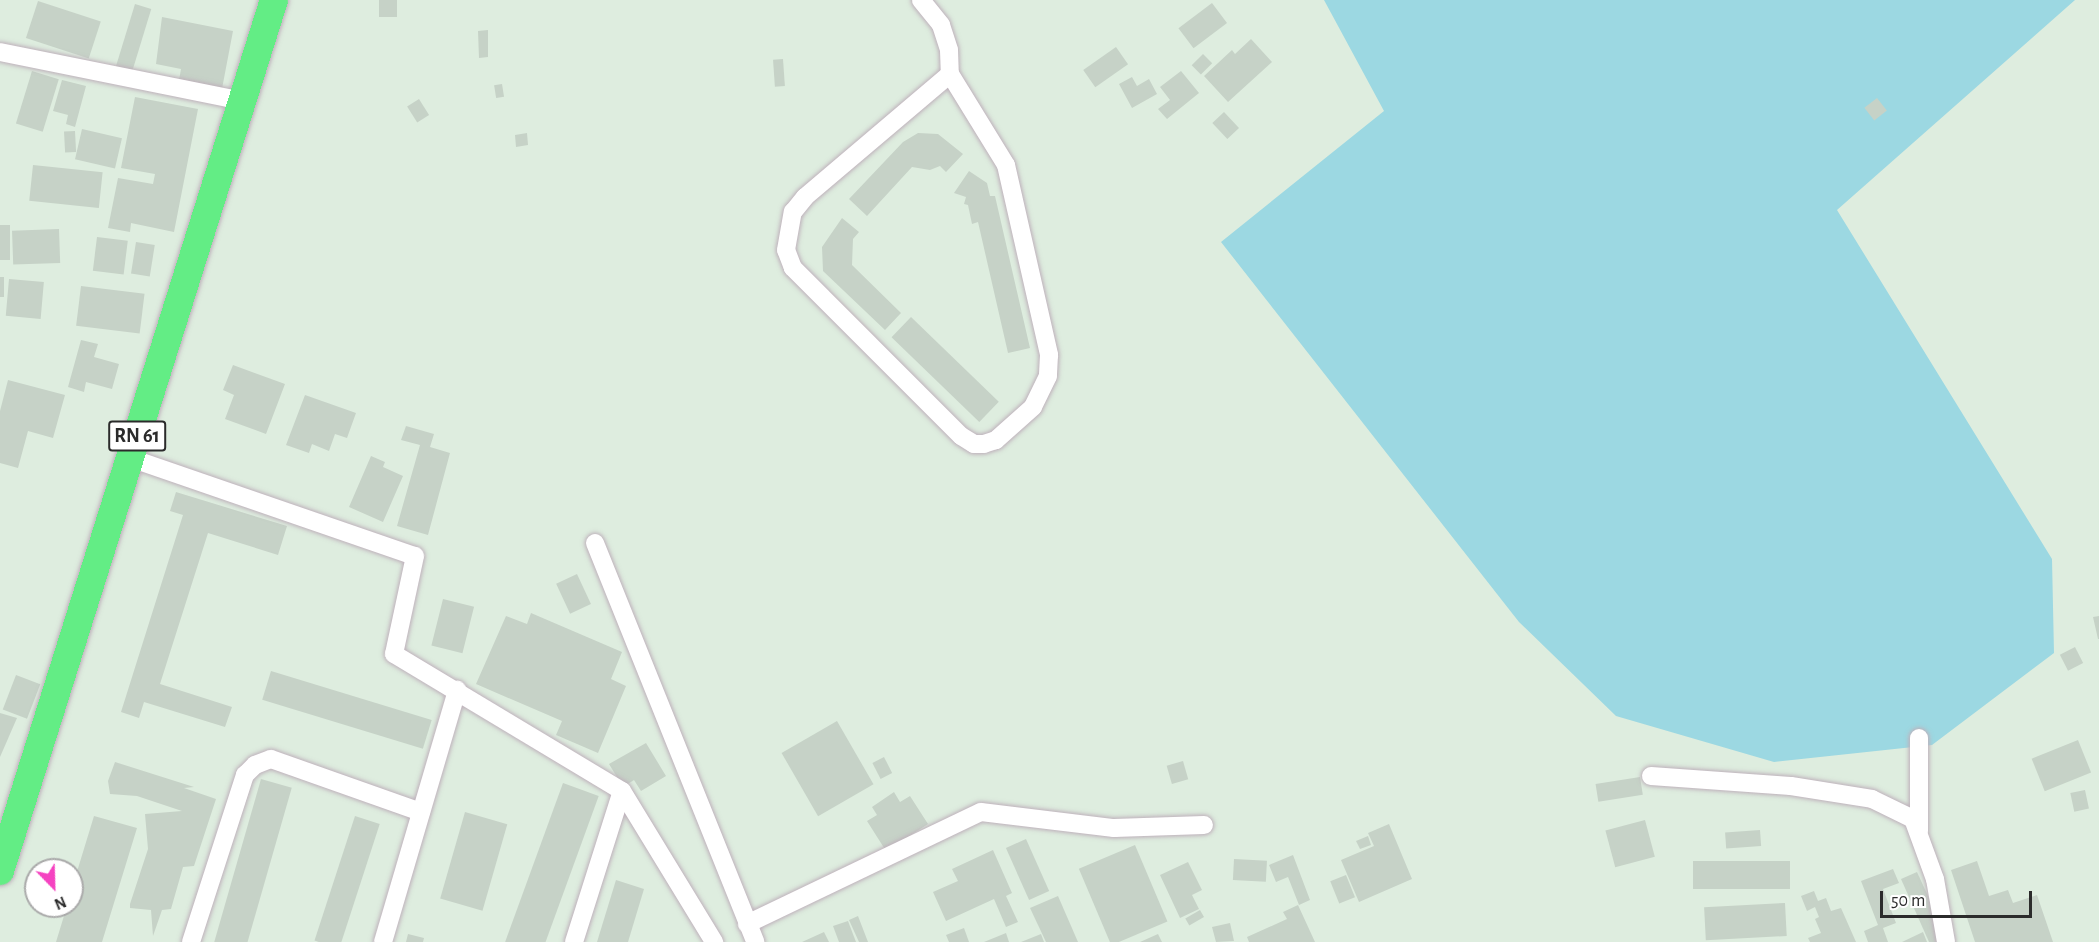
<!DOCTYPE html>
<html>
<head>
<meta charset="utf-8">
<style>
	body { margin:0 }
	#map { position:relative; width:2099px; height:942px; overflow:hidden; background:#deeddf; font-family:"Alegreya Sans",sans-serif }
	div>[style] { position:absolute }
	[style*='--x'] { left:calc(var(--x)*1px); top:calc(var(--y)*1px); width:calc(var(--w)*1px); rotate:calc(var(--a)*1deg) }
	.green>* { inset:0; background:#9cd8e2 }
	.building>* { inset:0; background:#c6d2c7; transform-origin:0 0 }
	.roads { filter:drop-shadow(0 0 2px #beb1bb) drop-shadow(0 0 2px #beb1bb) }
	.minor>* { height:18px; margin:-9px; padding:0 9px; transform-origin:9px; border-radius:9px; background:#fff }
	.primary>* { height:28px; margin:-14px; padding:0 14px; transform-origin:14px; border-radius:14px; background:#63ed85 }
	span { translate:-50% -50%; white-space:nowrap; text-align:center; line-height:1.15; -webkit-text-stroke:4.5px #fff; paint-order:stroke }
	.shield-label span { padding:2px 4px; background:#fff; border:2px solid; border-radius:4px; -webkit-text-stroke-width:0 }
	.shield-label { font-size:20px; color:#2b2b2b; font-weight:700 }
	.north { position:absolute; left:24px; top:858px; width:60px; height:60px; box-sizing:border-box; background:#fff; border:2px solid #aaa; border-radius:50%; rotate:157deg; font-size:16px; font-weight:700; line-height:24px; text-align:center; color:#2b2b2b }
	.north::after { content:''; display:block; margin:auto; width:21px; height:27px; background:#f543c1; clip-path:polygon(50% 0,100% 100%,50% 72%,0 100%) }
	.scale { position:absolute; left:1880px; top:891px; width:152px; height:27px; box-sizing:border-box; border:3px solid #2b2b2b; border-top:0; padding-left:8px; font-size:18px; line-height:21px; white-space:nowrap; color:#2b2b2b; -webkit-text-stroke:4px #fff; paint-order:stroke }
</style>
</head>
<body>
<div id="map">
	<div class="green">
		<div style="clip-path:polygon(1324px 0,2075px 0,1837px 210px,2052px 559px,2054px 653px,1932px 745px,1774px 762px,1616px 716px,1519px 622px,1221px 242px,1384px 111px)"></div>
	</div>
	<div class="building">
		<div style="left:379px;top:0;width:18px;height:17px"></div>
		<div style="left:38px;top:1px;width:66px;height:39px;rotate:18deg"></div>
		<div style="left:1212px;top:3px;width:25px;height:42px;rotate:53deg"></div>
		<div style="left:135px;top:4px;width:17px;height:69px;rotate:17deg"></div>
		<div style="clip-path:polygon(162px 17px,233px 31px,221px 94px,178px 86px,181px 69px,156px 64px)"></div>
		<div style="clip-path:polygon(488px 30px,488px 57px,479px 58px,478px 31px)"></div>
		<div style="clip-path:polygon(1251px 39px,1272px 62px,1228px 102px,1204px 76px,1232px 50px,1235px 54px)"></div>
		<div style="left:1116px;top:47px;width:21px;height:40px;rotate:55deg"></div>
		<div style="left:1203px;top:54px;width:13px;height:16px;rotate:45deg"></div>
		<div style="left:783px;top:59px;width:27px;height:10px;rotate:86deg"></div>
		<div style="left:32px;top:71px;width:28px;height:55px;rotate:17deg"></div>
		<div style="clip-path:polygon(1181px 71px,1199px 93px,1167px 119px,1158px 109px,1170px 100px,1160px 87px)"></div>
		<div style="clip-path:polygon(1132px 77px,1137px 86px,1149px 79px,1157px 94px,1132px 108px,1119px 84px)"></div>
		<div style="clip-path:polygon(62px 80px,86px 86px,75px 127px,66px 124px,68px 115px,53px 111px)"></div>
		<div style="left:502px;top:84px;width:13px;height:8px;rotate:81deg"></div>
		<div style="clip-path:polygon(135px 97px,198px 109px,174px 232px,131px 223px,130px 232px,108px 228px,118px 178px,153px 184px,155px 174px,121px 168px)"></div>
		<div style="left:1877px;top:98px;width:16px;height:16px;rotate:52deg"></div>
		<div style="left:419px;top:99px;width:19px;height:14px;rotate:58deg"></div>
		<div style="left:1224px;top:112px;width:22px;height:16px;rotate:47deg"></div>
		<div style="left:82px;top:129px;width:41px;height:31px;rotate:13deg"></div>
		<div style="left:75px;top:131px;width:21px;height:11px;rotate:87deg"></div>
		<div style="clip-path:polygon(527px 133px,528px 145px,516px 147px,515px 135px)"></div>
		<div style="clip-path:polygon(918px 133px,938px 134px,963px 154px,946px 172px,940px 166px,930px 170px,912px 167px,867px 216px,849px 199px,903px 142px)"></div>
		<div style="left:33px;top:165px;width:70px;height:36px;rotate:6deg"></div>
		<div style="clip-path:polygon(969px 171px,987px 183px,990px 196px,995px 196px,1030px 348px,1008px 353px,978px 222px,972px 224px,968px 205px,964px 204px,966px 197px,954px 193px)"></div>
		<div style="clip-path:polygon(842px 218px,859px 232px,853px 239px,852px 265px,901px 313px,885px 330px,823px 271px,822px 247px)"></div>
		<div style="left:0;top:225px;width:10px;height:35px"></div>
		<div style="left:59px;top:229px;width:34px;height:47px;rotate:88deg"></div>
		<div style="left:97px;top:237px;width:31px;height:34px;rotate:7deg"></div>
		<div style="left:136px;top:242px;width:19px;height:32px;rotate:9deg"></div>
		<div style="left:0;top:277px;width:4px;height:20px"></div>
		<div style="left:9px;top:279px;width:35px;height:37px;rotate:5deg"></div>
		<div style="left:81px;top:286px;width:64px;height:40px;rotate:7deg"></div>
		<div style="left:911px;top:317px;width:122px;height:28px;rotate:44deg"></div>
		<div style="clip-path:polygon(81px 340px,98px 344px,94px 357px,119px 364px,112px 389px,86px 382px,84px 392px,68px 387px)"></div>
		<div style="clip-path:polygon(233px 365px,285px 384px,266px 434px,225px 419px,234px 395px,223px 390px)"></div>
		<div style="clip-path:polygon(8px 380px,65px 395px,53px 438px,28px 431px,18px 468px,0 463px,0 411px)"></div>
		<div style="clip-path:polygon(305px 395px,356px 413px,347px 438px,335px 434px,329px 451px,312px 444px,309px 453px,286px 445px)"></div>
		<div style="clip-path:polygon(406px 426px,434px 434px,430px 447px,450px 453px,428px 535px,397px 526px,420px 445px,401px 440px)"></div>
		<div style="clip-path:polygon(371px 456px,385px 462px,383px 467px,403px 476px,383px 522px,349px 507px)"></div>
		<div style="clip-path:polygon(176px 492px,287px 526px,278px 555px,208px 533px,160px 684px,232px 707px,225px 727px,144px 702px,139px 718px,121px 712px,183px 515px,170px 511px)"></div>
		<div style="left:577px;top:574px;width:33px;height:23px;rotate:65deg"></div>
		<div style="left:443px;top:599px;width:32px;height:48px;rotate:14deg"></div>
		<div style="clip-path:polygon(531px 613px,622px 652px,611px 679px,626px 686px,598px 753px,556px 735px,562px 721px,476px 684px,506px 616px,527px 624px)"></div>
		<div style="clip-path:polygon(2099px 616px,2099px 639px,2098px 639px,2093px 617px)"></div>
		<div style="left:2075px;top:647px;width:18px;height:17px;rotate:63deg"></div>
		<div style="left:271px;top:671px;width:168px;height:30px;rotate:17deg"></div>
		<div style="left:16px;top:675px;width:26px;height:37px;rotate:21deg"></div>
		<div style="clip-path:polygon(0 713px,17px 718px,0 757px)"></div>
		<div style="left:837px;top:721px;width:73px;height:64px;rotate:60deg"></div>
		<div style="left:2078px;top:740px;width:35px;height:50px;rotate:68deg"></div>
		<div style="clip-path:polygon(646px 743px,666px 776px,641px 791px,634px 780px,623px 787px,609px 764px)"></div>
		<div style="left:884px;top:757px;width:18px;height:13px;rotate:63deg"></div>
		<div style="left:1183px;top:761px;width:19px;height:17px;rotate:74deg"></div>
		<div style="clip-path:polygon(115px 762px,194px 787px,184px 788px,216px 799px,194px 866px,183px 867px,171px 909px,162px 910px,153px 936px,151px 910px,130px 908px,130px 904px,148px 849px,145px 814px,182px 811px,137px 796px,110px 794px,108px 781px)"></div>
		<div style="left:1640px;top:777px;width:18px;height:45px;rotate:81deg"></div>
		<div style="left:261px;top:779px;width:32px;height:170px;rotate:16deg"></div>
		<div style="left:563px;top:783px;width:38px;height:169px;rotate:20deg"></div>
		<div style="left:2085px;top:790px;width:19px;height:15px;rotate:78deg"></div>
		<div style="clip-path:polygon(894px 792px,900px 802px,910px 796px,928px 824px,886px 851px,867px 821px,877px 815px,872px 807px)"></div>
		<div style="left:465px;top:812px;width:44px;height:90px;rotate:16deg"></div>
		<div style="clip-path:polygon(94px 816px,137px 828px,102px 942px,56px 942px,67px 906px,72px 906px,72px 888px)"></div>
		<div style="left:355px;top:816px;width:26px;height:131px;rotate:18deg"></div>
		<div style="left:1645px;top:820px;width:38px;height:41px;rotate:75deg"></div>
		<div style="clip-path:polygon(1389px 824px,1412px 879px,1359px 902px,1341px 860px,1374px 846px,1368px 833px)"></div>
		<div style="left:1760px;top:830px;width:16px;height:35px;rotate:86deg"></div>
		<div style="clip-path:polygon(1368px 836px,1371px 845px,1360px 849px,1356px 841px)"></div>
		<div style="left:1026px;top:839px;width:57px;height:22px;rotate:66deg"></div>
		<div style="left:1135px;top:845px;width:83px;height:61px;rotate:67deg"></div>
		<div style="clip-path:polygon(993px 850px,1012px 893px,1006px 896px,1018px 922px,1006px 927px,994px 899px,946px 921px,933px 892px,958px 881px,952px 869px)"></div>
		<div style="clip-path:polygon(1293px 855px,1310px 900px,1299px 905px,1288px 877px,1276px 882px,1269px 865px)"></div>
		<div style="left:1234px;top:859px;width:33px;height:21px;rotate:3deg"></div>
		<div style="left:1693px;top:861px;width:97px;height:28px"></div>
		<div style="clip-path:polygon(1977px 861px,1989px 896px,2008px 890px,2013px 903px,2037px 895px,2053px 942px,1975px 942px,1951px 870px)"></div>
		<div style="clip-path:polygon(1188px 862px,1202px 890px,1192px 895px,1199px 909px,1180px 918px,1160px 875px)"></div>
		<div style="clip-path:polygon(1893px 869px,1899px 883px,1883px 889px,1896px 923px,1883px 928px,1888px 942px,1868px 942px,1864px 931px,1878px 925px,1861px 881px)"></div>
		<div style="clip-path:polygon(1917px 872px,1949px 942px,1929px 942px,1901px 879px)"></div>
		<div style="left:1346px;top:875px;width:24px;height:17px;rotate:68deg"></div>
		<div style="clip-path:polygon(616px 880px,644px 889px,628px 942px,597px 942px)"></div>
		<div style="clip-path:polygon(1814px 891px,1818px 901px,1826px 898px,1831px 911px,1841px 908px,1856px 942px,1810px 942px,1808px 938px,1821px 933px,1815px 919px,1819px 917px,1815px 907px,1807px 911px,1801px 896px)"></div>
		<div style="clip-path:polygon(1058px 896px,1078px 942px,1046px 942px,1030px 908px)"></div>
		<div style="left:1785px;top:903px;width:33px;height:81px;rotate:87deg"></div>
		<div style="clip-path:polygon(1298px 905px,1315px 942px,1249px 942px,1247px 937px,1287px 919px,1283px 912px)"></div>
		<div style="left:1200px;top:910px;width:8px;height:17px;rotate:60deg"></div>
		<div style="clip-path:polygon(858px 916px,868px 942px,859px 942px,849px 920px)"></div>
		<div style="clip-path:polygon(848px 921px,856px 942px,839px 942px,833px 926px)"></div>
		<div style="clip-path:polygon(1230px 923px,1234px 941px,1216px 942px,1212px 927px)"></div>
		<div style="clip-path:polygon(964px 928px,969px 942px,949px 942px,946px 935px)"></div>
		<div style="clip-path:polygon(824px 932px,829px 942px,802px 942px)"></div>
		<div style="clip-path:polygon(1923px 932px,1927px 942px,1902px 942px)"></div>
		<div style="clip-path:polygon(1006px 933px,1009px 942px,984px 942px)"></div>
		<div style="clip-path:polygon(408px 934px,424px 938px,423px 942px,406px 942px)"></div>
		<div style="clip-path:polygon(1041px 934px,1044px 942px,1021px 942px)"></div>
		<div style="clip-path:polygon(1158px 934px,1162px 942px,1140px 942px)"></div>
	</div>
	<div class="roads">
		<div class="minor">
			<div style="--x:921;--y:0;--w:32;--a:51"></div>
			<div style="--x:941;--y:25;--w:26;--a:72"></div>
			<div style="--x:949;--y:50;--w:24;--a:88"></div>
			<div style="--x:950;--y:74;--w:107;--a:58.4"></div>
			<div style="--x:1006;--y:165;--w:195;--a:77.2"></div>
			<div style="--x:1049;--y:355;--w:21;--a:93"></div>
			<div style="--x:1048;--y:376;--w:34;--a:116"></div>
			<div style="--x:1033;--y:407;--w:50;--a:138.3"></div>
			<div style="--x:996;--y:440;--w:13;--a:162"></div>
			<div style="--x:984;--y:444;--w:10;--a:180"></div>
			<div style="--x:974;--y:444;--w:15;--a:-148"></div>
			<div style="--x:961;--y:436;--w:238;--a:-135"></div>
			<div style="--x:793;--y:268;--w:19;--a:-111"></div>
			<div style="--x:786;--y:250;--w:39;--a:-80"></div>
			<div style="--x:793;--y:212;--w:19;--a:-51"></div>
			<div style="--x:805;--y:197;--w:190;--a:-40.3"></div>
			<div style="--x:0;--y:52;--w:247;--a:11.4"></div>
			<div style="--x:130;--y:458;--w:301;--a:19"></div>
			<div style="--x:415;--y:556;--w:100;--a:102.1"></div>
			<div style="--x:394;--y:654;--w:266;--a:31"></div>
			<div style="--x:622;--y:791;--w:177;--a:58.6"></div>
			<div style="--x:595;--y:543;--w:430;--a:68.1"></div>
			<div style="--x:1651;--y:776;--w:140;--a:4.1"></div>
			<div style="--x:1791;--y:786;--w:82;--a:9.1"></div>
			<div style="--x:1872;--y:799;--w:46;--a:26"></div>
			<div style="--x:1913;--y:819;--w:64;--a:69.9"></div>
			<div style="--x:1935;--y:879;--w:64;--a:80.1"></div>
			<div style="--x:1919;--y:831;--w:93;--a:-90"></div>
			<div style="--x:747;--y:924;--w:259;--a:-25.6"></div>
			<div style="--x:981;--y:812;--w:134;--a:6.9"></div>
			<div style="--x:1114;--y:828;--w:90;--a:-1.9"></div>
			<div style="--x:191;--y:942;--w:176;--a:-72.1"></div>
			<div style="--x:245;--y:775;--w:14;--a:-45"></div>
			<div style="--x:255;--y:765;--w:17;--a:-21"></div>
			<div style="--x:271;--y:759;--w:159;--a:19.5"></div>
			<div style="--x:383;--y:942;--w:263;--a:-73.6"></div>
			<div style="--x:574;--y:942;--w:158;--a:-72.4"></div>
		</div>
		<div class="primary">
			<div style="--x:0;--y:871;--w:913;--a:-72.54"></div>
		</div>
	</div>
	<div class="shield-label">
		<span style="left:137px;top:436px">RN 61</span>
	</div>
	<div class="north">N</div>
	<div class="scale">50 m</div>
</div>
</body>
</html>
